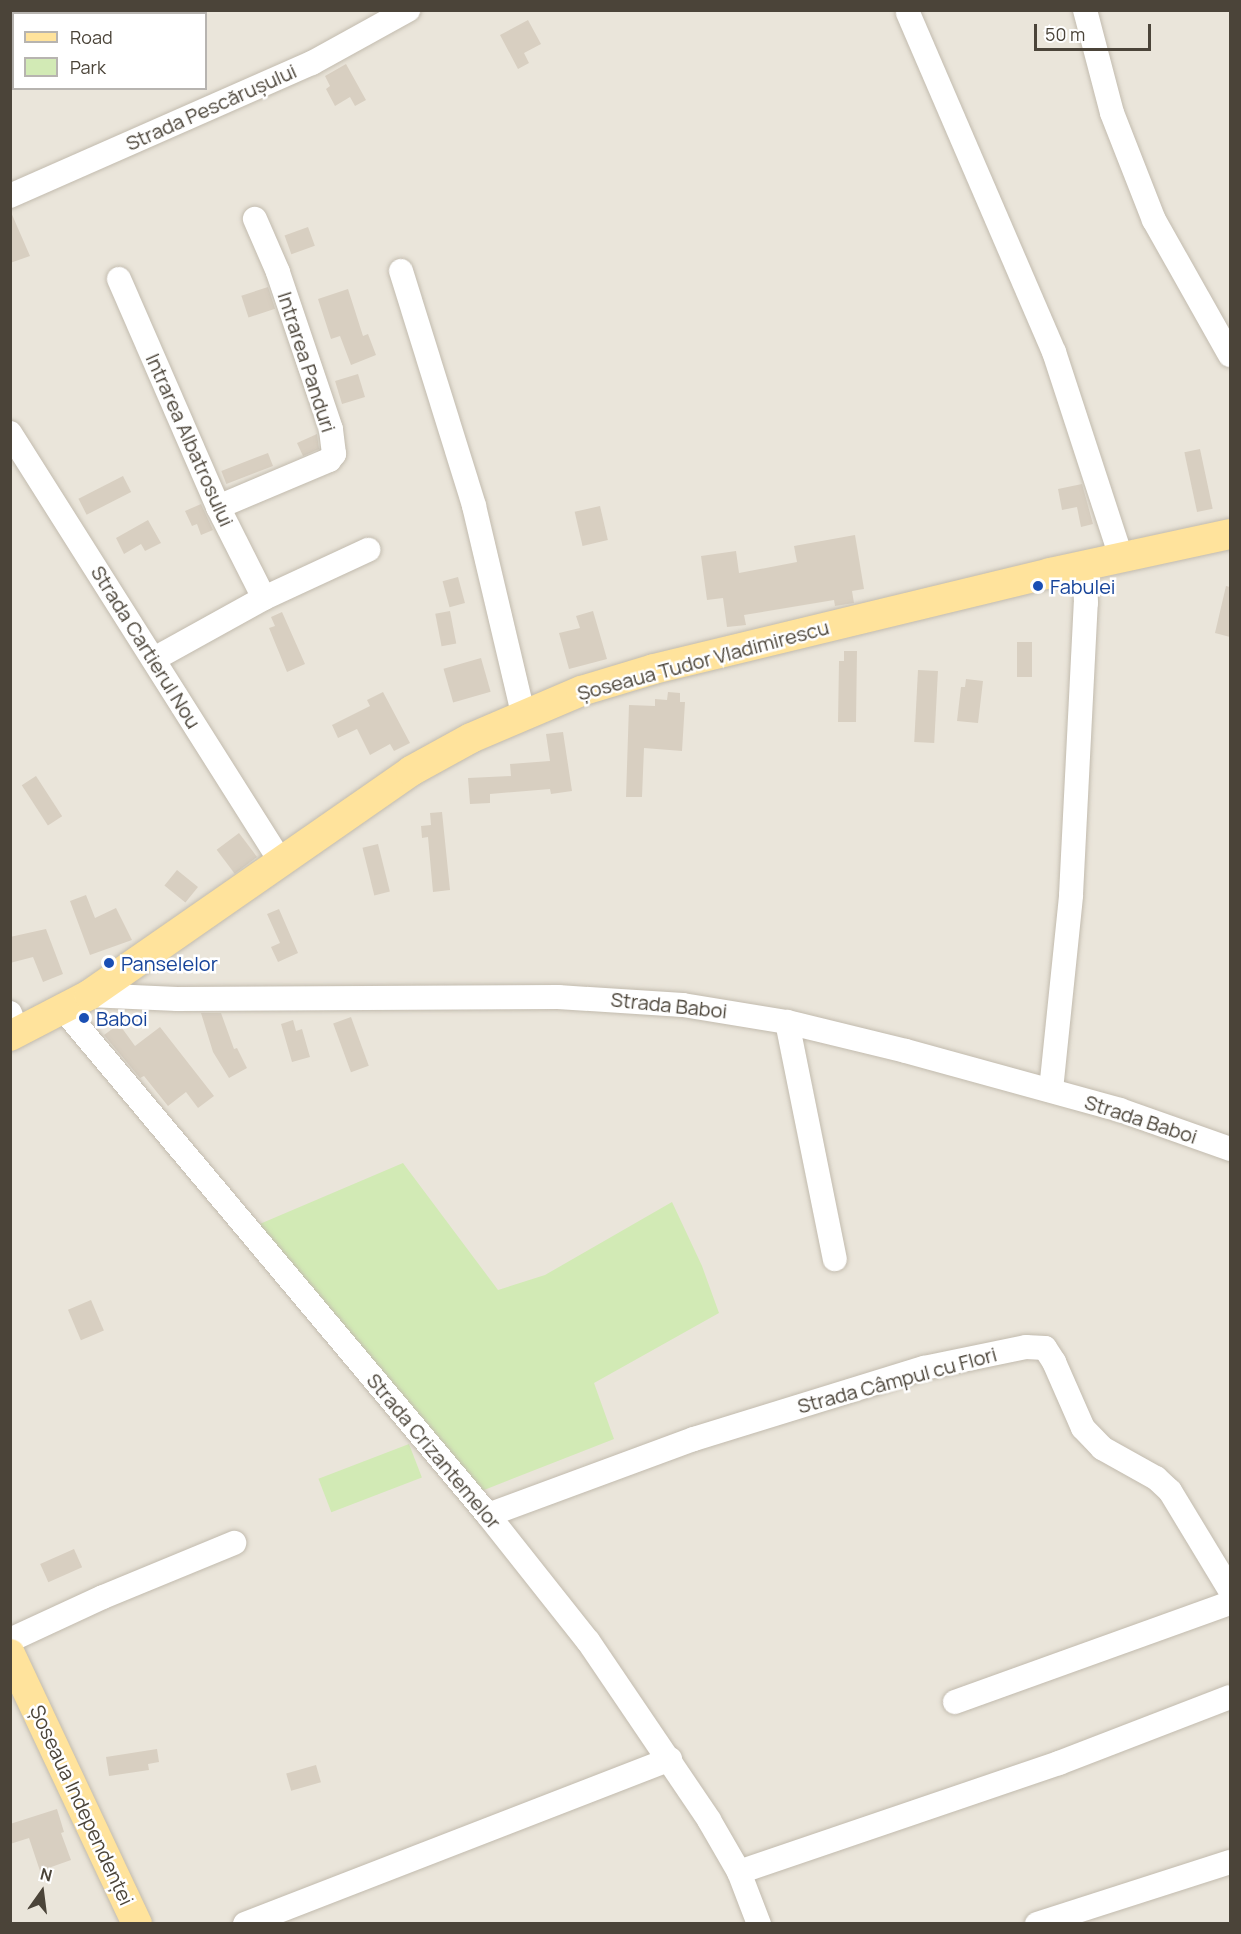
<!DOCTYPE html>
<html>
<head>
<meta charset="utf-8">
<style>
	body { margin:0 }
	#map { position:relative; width:1241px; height:1934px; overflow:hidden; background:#f6f3ec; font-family:Manrope,sans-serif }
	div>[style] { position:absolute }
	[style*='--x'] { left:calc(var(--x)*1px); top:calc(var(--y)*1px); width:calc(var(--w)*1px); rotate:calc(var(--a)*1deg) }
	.residential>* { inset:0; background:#eae5da }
	.green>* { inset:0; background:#d2eab5; transform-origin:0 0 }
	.building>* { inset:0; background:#d8cfc1; transform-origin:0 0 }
	.roads { filter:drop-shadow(0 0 2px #c2bbae) drop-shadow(0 0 2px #c2bbae) }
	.minor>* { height:24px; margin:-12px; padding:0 12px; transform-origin:12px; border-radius:12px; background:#fff }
	.major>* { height:30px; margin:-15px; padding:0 15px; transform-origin:15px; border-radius:15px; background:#ffe39c }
	.dots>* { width:16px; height:16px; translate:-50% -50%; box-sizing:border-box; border:3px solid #fff; border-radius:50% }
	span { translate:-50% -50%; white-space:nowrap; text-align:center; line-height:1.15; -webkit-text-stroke:5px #fff; paint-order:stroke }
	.street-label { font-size:20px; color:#4b4439 }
	.transit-label { font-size:20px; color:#164399 }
	.left { translate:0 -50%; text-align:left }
	.frame { position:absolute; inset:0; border:12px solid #4b4439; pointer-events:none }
	.legend { position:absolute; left:12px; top:12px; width:195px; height:78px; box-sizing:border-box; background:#fff; border:2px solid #b7b4b0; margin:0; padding:8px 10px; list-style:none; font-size:18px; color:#4b4439 }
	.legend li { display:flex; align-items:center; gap:12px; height:30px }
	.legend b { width:30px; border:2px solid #b7b4b0 }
	.north { position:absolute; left:12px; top:1862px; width:60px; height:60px; -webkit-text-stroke:4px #fff; paint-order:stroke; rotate:14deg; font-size:16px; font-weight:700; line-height:24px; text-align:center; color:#4b4439 }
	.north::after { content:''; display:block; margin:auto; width:21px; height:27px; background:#4b4439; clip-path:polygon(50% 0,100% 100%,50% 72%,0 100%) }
	.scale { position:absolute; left:1034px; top:24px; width:117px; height:27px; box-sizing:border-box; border:3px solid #4b4439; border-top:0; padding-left:8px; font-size:18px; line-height:21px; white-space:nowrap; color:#4b4439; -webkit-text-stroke:4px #fff; paint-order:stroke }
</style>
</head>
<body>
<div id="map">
	<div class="residential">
		<div style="clip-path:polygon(evenodd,11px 11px,1230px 11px,1230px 1923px,11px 1923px,11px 11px,14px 14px,206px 14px,206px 88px,14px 88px,14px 14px)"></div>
	</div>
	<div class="green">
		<div style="clip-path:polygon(403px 1163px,498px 1290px,545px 1275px,672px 1202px,702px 1266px,719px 1313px,594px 1383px,614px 1439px,479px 1492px,255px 1226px)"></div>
		<div style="left:409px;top:1444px;width:36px;height:97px;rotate:69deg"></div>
	</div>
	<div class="building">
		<div style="clip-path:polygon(528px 20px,541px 44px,524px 53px,529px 63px,518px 69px,500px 35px)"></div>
		<div style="clip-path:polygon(346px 64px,366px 100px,355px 106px,350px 97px,335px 106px,326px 89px,330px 86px,325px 76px)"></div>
		<div style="clip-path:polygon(10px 210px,30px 256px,10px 263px)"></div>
		<div style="left:308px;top:227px;width:20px;height:25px;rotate:70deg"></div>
		<div style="left:268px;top:287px;width:23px;height:28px;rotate:72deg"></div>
		<div style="clip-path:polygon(348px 289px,363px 336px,368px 334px,376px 355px,351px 365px,340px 336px,331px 339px,318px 299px)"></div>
		<div style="left:358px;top:374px;width:24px;height:24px;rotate:73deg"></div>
		<div style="clip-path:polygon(317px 434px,319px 449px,303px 456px,297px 443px)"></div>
		<div style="left:1200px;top:449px;width:61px;height:16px;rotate:78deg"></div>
		<div style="left:268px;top:453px;width:14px;height:50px;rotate:69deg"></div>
		<div style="left:123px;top:476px;width:18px;height:50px;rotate:63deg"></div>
		<div style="clip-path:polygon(1082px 484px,1093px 524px,1081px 527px,1077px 507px,1062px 510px,1058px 489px)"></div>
		<div style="clip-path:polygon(201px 504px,213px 530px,201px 535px,197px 524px,192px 526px,185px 511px)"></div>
		<div style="left:600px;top:506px;width:35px;height:26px;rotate:77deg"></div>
		<div style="clip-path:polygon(148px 520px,161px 543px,145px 551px,141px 544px,124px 554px,116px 538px)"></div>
		<div style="clip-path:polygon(855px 535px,864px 589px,852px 591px,854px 603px,835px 606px,834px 600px,744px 615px,746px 625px,727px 627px,723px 598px,707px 600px,701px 556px,736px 551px,739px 573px,797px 562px,794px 546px)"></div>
		<div style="left:458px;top:577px;width:27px;height:16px;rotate:75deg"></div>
		<div style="clip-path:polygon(1226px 586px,1230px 587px,1230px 637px,1215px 633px)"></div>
		<div style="left:450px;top:611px;width:33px;height:15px;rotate:79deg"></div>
		<div style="clip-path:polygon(593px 611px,607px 659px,569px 669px,559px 633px,580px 628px,576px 616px)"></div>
		<div style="clip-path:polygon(282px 612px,305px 664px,287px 672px,269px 628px,275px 626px,271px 617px)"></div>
		<div style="left:1017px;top:642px;width:15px;height:35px"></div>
		<div style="clip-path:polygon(844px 651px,857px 651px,856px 722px,838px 722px,839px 661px,844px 661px)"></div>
		<div style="left:481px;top:658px;width:35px;height:39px;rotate:74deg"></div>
		<div style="left:918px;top:670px;width:20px;height:72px;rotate:3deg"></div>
		<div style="clip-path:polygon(966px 679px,983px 681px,978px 723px,957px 721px,961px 687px,965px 687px)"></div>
		<div style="clip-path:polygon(383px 692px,410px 743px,394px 751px,390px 744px,370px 755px,357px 729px,338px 738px,332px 725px,370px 706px,367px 700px)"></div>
		<div style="clip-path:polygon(668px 692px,680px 693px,680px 702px,685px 702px,682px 751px,644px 748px,642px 797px,626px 797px,629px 705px,655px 706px,655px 699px,667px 700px)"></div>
		<div style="clip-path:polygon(563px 732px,572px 791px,551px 794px,550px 789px,490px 794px,490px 803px,470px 804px,468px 778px,511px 776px,510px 764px,550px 761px,546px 734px)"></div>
		<div style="left:36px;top:776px;width:48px;height:17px;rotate:57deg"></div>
		<div style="clip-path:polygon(442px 812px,450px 890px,433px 892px,428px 837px,422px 838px,421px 826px,431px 825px,430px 813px)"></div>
		<div style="left:239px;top:833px;width:30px;height:28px;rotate:53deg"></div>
		<div style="left:378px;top:844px;width:49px;height:16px;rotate:76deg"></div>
		<div style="left:177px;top:870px;width:27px;height:20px;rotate:39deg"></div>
		<div style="clip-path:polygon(86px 895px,95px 918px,116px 908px,132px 940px,90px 955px,70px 901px)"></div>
		<div style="clip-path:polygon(279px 909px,298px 953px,278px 962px,271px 947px,280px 943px,267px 914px)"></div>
		<div style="clip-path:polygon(46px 929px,63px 974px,43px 982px,33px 957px,10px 963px,10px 937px)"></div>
		<div style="clip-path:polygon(201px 1013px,221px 1013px,234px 1049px,237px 1048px,247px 1068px,229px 1078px,213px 1052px)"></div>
		<div style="left:351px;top:1017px;width:52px;height:19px;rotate:70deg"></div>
		<div style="clip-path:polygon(293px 1020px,296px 1031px,302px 1029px,310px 1057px,292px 1062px,281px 1024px)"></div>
		<div style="clip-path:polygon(119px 1024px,135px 1046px,160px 1027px,214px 1096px,198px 1108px,186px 1092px,168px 1106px,144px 1076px,140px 1078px,104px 1035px)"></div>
		<div style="left:91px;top:1300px;width:33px;height:25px;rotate:67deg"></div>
		<div style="left:74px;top:1549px;width:20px;height:37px;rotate:66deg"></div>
		<div style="clip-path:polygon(157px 1749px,159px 1762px,148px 1764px,149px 1770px,109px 1776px,106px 1757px)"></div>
		<div style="left:316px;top:1765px;width:18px;height:31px;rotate:74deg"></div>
		<div style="clip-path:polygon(57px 1809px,64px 1832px,61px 1833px,71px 1860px,40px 1871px,29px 1838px,10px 1844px,10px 1824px)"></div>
	</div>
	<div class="roads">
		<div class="minor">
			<div style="--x:1085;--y:10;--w:106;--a:75.3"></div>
			<div style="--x:1112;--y:113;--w:115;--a:68.6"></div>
			<div style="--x:1154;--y:220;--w:155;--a:60.6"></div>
			<div style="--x:908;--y:13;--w:369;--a:66.7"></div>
			<div style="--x:1054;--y:352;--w:216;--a:71.9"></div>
			<div style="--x:10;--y:196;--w:330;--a:-23.8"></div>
			<div style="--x:312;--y:63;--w:110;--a:-28.9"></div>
			<div style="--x:401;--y:271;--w:246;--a:72.7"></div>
			<div style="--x:474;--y:506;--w:214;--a:76.7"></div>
			<div style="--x:119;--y:279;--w:249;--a:66.5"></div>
			<div style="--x:218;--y:507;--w:102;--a:63.2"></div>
			<div style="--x:10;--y:433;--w:507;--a:57.72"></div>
			<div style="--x:218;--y:507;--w:121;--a:-22.9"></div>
			<div style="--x:329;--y:460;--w:8;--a:-50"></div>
			<div style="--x:334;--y:454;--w:25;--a:-97"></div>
			<div style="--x:331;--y:429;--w:166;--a:-108.7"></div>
			<div style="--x:278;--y:272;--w:58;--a:-113.5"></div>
			<div style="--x:154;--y:659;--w:126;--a:-29"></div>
			<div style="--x:264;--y:598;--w:115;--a:-24.8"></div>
			<div style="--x:89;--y:995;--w:88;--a:2.6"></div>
			<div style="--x:177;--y:999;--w:381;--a:-0.3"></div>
			<div style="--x:558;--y:997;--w:125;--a:3.7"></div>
			<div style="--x:683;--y:1005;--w:105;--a:9.3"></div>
			<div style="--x:787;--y:1022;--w:122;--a:13.7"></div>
			<div style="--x:906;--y:1051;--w:222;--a:15.4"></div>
			<div style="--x:1120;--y:1110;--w:117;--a:19.5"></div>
			<div style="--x:64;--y:1010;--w:659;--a:49.98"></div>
			<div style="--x:488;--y:1515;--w:161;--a:51.6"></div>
			<div style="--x:588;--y:1641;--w:216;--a:55.9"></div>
			<div style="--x:709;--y:1820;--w:60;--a:60"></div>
			<div style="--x:739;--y:1872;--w:56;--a:69"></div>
			<div style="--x:10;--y:1013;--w:21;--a:71"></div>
			<div style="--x:787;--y:1022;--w:242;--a:78.6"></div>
			<div style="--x:1051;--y:1090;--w:196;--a:-84.1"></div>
			<div style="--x:1071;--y:895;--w:292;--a:-87.1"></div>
			<div style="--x:1086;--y:603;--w:38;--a:-92"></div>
			<div style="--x:488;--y:1515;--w:220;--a:-20.3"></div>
			<div style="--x:694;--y:1439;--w:241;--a:-17.2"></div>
			<div style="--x:924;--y:1368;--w:104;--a:-11.6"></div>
			<div style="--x:1026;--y:1347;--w:19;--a:3"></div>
			<div style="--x:1045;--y:1348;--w:17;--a:57"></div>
			<div style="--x:1054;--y:1362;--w:72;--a:66.3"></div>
			<div style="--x:1083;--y:1428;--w:28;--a:46"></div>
			<div style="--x:1102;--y:1448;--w:62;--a:29.1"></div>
			<div style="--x:1156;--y:1478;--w:19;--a:43"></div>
			<div style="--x:1170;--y:1491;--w:116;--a:58.8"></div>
			<div style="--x:10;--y:1640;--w:102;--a:-24.8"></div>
			<div style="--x:103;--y:1597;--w:142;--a:-22.4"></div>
			<div style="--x:955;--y:1702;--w:292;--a:-19.8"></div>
			<div style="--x:739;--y:1872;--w:338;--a:-18.8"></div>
			<div style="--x:1059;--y:1763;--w:183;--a:-21.1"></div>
			<div style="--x:245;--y:1924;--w:456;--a:-21.2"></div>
			<div style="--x:1037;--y:1924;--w:203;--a:-17.8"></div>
		</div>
		<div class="major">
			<div style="--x:10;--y:1036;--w:89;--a:-27.4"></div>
			<div style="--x:89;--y:995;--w:392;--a:-34.8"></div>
			<div style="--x:411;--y:771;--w:68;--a:-28.8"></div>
			<div style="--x:471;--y:738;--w:120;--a:-23.1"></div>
			<div style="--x:581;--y:691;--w:76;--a:-16.8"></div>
			<div style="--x:654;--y:669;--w:407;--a:-13.6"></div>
			<div style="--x:1050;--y:573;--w:184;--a:-12.2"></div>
			<div style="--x:10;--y:1654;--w:298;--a:64.8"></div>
		</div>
	</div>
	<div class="dots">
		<div style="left:1038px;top:586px;background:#1a4fb4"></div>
		<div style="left:109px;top:963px;background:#1a4fb4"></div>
		<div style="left:84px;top:1018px;background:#1a4fb4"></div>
	</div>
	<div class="street-label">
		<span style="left:211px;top:107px;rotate:-24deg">Strada Pescărușului</span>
		<span style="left:307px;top:362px;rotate:72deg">Intrarea Panduri</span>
		<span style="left:190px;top:440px;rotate:66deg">Intrarea Albatrosului</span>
		<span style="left:146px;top:647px;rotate:58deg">Strada Cartierul Nou</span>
		<span style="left:703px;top:660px;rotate:-15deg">Șoseaua Tudor Vladimirescu</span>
		<span style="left:669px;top:1005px;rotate:6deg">Strada Baboi</span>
		<span style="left:1141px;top:1119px;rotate:18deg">Strada Baboi</span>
		<span style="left:897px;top:1380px;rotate:-15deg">Strada Câmpul cu Flori</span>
		<span style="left:434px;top:1451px;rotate:50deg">Strada Crizantemelor</span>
		<span style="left:82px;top:1805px;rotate:65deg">Șoseaua Independenței</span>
	</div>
	<div class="transit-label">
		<span class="left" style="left:1050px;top:586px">Fabulei</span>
		<span class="left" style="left:121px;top:963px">Panselelor</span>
		<span class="left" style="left:96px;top:1018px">Baboi</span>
	</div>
	<div class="frame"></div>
	<ul class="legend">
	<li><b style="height:8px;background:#ffe39c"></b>Road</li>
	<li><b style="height:16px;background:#d2eab5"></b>Park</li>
	</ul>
	<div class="north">N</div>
	<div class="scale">50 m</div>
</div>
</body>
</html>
